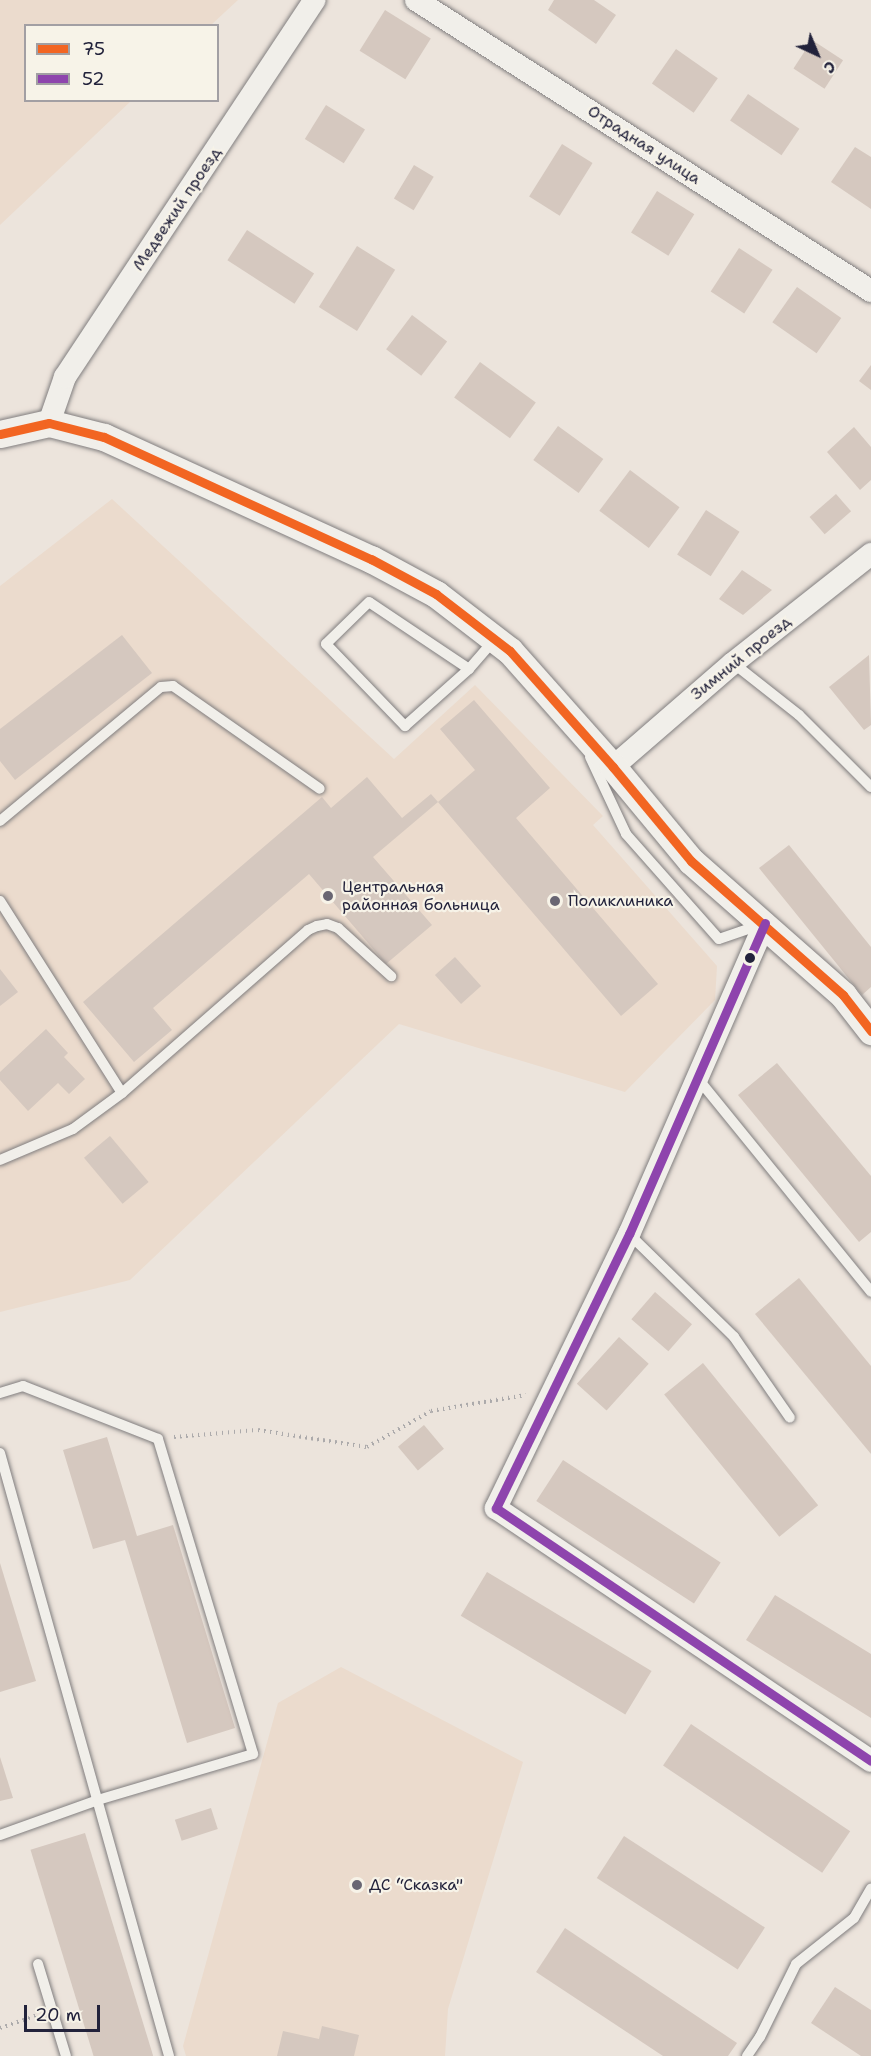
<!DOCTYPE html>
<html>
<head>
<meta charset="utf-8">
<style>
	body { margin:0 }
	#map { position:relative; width:871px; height:2056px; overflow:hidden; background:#ece4dc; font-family:"Shantell Sans",sans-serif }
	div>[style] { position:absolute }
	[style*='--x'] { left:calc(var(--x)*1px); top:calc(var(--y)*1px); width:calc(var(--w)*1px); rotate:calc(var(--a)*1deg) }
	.built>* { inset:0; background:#ebdbcd }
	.building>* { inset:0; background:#d5c8bf; transform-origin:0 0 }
	.path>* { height:4px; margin-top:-2px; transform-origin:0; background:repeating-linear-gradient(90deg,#acaaab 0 1.5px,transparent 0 6px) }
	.roads { filter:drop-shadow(0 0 2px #817e7f) drop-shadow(0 0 2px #817e7f) }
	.service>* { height:10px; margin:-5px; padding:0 5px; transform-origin:5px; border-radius:5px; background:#f1efea }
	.minor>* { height:22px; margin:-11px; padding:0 11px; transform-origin:11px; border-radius:11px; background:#f1efea }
	.tertiary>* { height:27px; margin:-13.5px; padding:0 13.5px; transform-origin:13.5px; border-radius:13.5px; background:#f1efea }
	.bus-1>* { height:9px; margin:-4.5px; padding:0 4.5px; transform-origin:4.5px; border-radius:4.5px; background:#f26522 }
	.bus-2>* { height:9px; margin:-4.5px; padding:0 4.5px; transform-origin:4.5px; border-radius:4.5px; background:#8e44ad }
	.dots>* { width:16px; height:16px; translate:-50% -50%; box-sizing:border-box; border:3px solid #f7f3e8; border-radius:50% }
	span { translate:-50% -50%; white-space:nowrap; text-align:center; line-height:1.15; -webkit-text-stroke:4.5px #f7f3e8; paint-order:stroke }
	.street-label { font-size:16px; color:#22223b }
	.poi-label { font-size:16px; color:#22223b }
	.left { translate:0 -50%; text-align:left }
	.legend { position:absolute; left:24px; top:24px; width:195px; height:78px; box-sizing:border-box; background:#f7f3e8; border:2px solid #a29fa3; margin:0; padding:8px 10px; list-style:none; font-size:18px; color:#22223b }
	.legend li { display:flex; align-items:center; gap:12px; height:30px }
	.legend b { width:30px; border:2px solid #a29fa3 }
	.north { position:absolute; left:787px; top:24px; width:60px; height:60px; -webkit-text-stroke:4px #f7f3e8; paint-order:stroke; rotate:136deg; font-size:16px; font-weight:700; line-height:24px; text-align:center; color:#22223b }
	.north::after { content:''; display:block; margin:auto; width:21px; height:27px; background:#22223b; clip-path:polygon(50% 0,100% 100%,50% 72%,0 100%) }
	.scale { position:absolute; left:24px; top:2005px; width:76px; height:27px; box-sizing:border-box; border:3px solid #22223b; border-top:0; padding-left:8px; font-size:18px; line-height:21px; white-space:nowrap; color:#22223b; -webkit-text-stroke:4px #f7f3e8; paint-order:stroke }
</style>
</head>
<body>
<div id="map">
	<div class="built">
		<div style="clip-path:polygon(0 0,238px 0,211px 25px,26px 26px,26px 100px,131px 101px,0 225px)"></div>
		<div style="clip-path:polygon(112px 499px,394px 759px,475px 685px,603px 816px,593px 825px,717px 966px,715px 1000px,625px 1092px,399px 1024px,130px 1280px,0 1312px,0 586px)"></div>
		<div style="clip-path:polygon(341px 1667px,523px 1762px,448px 2009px,445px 2056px,186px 2056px,183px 2046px,278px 1703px)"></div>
	</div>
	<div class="building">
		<div style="clip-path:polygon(554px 0,594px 0,616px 15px,596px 44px,548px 10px)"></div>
		<div style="left:385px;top:10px;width:54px;height:48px;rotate:32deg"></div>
		<div style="left:812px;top:40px;width:37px;height:34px;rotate:33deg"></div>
		<div style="left:676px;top:49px;width:51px;height:42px;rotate:35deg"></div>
		<div style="left:748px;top:94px;width:62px;height:32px;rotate:34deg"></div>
		<div style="left:326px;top:105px;width:46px;height:40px;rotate:32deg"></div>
		<div style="left:562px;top:144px;width:36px;height:62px;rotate:32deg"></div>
		<div style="clip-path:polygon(855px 147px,871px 157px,871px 209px,831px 182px)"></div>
		<div style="left:414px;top:165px;width:23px;height:39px;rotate:31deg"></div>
		<div style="left:657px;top:191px;width:44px;height:49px;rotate:32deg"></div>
		<div style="left:247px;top:230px;width:80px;height:36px;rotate:33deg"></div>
		<div style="left:357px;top:246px;width:45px;height:72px;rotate:32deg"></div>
		<div style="left:739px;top:248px;width:40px;height:52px;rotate:33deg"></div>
		<div style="left:797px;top:287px;width:54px;height:43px;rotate:35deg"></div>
		<div style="left:412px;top:315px;width:44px;height:43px;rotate:37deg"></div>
		<div style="left:480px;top:362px;width:69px;height:44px;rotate:36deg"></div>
		<div style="clip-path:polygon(871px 365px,871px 390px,859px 381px)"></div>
		<div style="left:558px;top:426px;width:56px;height:42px;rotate:36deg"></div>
		<div style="clip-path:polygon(854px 427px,871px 447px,871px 480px,860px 490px,827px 452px)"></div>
		<div style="left:630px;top:470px;width:62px;height:51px;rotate:37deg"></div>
		<div style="left:836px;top:494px;width:23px;height:35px;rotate:49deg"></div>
		<div style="left:706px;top:510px;width:40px;height:53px;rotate:33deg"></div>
		<div style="clip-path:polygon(742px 570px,772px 590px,743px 615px,719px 599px)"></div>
		<div style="clip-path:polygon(122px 635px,152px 673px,15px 780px,0 761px,0 729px)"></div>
		<div style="clip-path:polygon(869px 655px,871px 725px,864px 730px,829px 687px)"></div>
		<div style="clip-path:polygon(474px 700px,550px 788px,516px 818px,658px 984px,621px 1016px,438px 802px,475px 770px,440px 729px)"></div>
		<div style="clip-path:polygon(367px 777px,402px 818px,431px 794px,438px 802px,373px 857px,432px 925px,386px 964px,309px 874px,153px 1008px,172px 1030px,134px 1062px,83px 1002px,322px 797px,331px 808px)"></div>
		<div style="clip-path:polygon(789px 845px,871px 947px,871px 987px,862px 995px,759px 868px)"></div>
		<div style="left:455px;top:957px;width:39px;height:27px;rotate:48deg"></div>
		<div style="clip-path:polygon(0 969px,18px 992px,0 1006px)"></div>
		<div style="clip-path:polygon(46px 1029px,68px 1053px,64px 1057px,85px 1079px,69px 1094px,58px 1083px,28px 1111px,0 1080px,0 1072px)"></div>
		<div style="clip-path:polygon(777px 1063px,871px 1176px,871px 1232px,859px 1242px,738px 1095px)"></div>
		<div style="left:110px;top:1136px;width:60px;height:34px;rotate:50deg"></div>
		<div style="clip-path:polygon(799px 1278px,871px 1366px,871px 1454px,755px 1314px)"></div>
		<div style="left:655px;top:1292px;width:49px;height:36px;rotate:41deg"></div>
		<div style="left:619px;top:1337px;width:40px;height:63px;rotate:42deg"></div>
		<div style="left:703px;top:1363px;width:183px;height:50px;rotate:51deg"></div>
		<div style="left:424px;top:1425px;width:31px;height:34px;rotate:50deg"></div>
		<div style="clip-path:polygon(107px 1437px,137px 1536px,173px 1525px,235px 1728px,187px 1743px,125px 1540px,93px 1549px,63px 1450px)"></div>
		<div style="left:563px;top:1460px;width:188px;height:49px;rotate:33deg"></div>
		<div style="clip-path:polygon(0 1563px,36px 1681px,0 1692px)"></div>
		<div style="left:487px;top:1572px;width:192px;height:51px;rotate:31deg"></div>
		<div style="clip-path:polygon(775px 1595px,871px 1654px,871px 1718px,746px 1640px)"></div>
		<div style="left:691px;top:1724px;width:192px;height:50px;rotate:34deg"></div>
		<div style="clip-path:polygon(0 1757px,13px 1798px,0 1801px)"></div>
		<div style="left:211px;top:1808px;width:22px;height:38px;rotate:72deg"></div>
		<div style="left:85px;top:1833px;width:233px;height:57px;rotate:73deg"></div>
		<div style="left:624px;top:1836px;width:168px;height:50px;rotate:33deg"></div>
		<div style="clip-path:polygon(565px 1928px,737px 2043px,728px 2056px,663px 2056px,536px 1972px)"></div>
		<div style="clip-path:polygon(835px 1987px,871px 2010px,871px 2056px,861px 2056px,811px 2023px)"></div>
		<div style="clip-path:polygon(322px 2026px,359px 2035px,354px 2056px,277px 2056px,283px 2031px,319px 2039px)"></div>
	</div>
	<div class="path">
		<div style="--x:174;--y:1437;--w:84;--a:-4.8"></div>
		<div style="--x:258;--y:1430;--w:110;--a:8.9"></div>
		<div style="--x:367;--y:1447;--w:73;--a:-29.4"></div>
		<div style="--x:431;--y:1411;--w:96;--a:-9.6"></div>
		<div style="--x:0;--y:2028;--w:39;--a:-19"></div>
	</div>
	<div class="roads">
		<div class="service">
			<div style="--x:733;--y:663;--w:84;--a:38.2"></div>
			<div style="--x:799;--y:715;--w:102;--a:45"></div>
			<div style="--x:469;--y:669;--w:120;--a:-146.2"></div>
			<div style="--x:369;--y:602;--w:60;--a:135.7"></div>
			<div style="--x:326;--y:644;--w:114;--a:46.1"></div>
			<div style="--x:405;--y:726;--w:86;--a:-41.7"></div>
			<div style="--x:469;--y:669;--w:40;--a:-49"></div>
			<div style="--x:590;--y:757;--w:85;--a:64.9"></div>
			<div style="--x:626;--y:834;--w:140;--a:48.5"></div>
			<div style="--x:719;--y:939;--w:43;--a:-18.9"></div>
			<div style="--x:0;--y:821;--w:209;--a:-39.8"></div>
			<div style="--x:161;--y:687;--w:12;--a:-5"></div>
			<div style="--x:173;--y:686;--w:179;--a:35"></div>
			<div style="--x:0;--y:901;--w:227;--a:57.6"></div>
			<div style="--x:699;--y:1080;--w:273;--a:50.9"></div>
			<div style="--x:0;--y:1160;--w:79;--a:-23"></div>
			<div style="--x:73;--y:1129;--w:61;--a:-36.3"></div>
			<div style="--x:122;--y:1093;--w:247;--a:-41.2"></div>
			<div style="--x:308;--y:930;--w:10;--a:-24"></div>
			<div style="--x:317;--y:926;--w:10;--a:-11"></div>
			<div style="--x:327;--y:924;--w:12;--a:20"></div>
			<div style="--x:338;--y:928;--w:72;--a:42.2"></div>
			<div style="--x:629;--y:1234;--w:147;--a:44.4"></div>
			<div style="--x:734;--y:1337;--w:98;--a:55.3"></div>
			<div style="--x:0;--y:1393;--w:24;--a:-17"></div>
			<div style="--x:23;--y:1386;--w:145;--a:21.4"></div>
			<div style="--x:158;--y:1439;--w:329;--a:73.2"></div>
			<div style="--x:253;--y:1754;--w:162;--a:163.5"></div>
			<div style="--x:98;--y:1800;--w:104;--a:160.3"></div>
			<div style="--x:0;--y:1453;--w:626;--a:74.34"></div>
			<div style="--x:38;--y:1964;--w:96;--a:73.1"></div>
			<div style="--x:747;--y:2056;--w:23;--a:-56"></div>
			<div style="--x:760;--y:2037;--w:81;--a:-63.7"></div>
			<div style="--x:796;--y:1964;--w:74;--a:-38.4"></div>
			<div style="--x:854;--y:1918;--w:34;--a:-60"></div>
		</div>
		<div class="minor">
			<div style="--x:416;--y:0;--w:540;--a:32.6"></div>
			<div style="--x:49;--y:423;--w:49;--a:-70.8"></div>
			<div style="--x:65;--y:377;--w:452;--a:-56.5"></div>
			<div style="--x:613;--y:767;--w:159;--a:-40.9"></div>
			<div style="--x:733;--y:663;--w:176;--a:-38.3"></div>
			<div style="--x:765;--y:923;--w:339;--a:113.6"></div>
			<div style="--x:629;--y:1234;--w:305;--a:115.9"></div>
			<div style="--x:496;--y:1508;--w:452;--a:34"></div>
		</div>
		<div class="tertiary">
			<div style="--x:0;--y:434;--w:50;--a:-12.7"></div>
			<div style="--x:49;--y:423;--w:57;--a:14.3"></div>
			<div style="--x:104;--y:437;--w:294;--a:24.6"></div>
			<div style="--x:371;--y:559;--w:74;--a:28.3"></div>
			<div style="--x:436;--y:594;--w:93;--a:37.6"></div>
			<div style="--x:510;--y:651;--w:155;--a:48.4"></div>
			<div style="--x:613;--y:767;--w:122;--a:50.3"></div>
			<div style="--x:691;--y:861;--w:203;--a:41.4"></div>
			<div style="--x:843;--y:995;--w:46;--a:52.1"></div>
		</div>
	</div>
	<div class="bus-1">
		<div style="--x:0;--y:434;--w:50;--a:-12.7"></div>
		<div style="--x:49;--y:423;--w:57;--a:14.3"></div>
		<div style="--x:104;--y:437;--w:294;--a:24.6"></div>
		<div style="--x:371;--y:559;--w:74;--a:28.3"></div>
		<div style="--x:436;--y:594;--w:93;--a:37.6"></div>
		<div style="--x:510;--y:651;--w:155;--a:48.4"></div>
		<div style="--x:613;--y:767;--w:122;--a:50.3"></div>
		<div style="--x:691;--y:861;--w:203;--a:41.4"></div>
		<div style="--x:843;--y:995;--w:46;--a:52.1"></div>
	</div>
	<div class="bus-2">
		<div style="--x:765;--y:923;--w:339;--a:113.6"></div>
		<div style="--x:629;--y:1234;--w:305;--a:115.9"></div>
		<div style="--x:496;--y:1508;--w:452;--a:34"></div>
	</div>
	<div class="dots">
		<div style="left:328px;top:896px;background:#696673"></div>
		<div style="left:555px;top:901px;background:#696673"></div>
		<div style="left:750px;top:958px;background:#22223b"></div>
		<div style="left:357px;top:1885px;background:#696673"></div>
	</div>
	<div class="street-label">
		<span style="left:644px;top:145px;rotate:33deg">Отрадная улица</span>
		<span style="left:177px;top:209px;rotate:-56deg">Медвежий проезд</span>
		<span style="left:741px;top:658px;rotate:-39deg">Зимний проезд</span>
	</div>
	<div class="poi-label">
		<span class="left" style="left:342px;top:896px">Центральная<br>районная больница</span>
		<span class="left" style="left:568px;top:901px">Поликлиника</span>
		<span class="left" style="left:369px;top:1885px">ДС “Сказка"</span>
	</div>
	<ul class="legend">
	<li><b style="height:8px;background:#f26522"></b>75</li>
	<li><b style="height:8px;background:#8e44ad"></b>52</li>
	</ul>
	<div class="north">С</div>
	<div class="scale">20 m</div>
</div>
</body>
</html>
